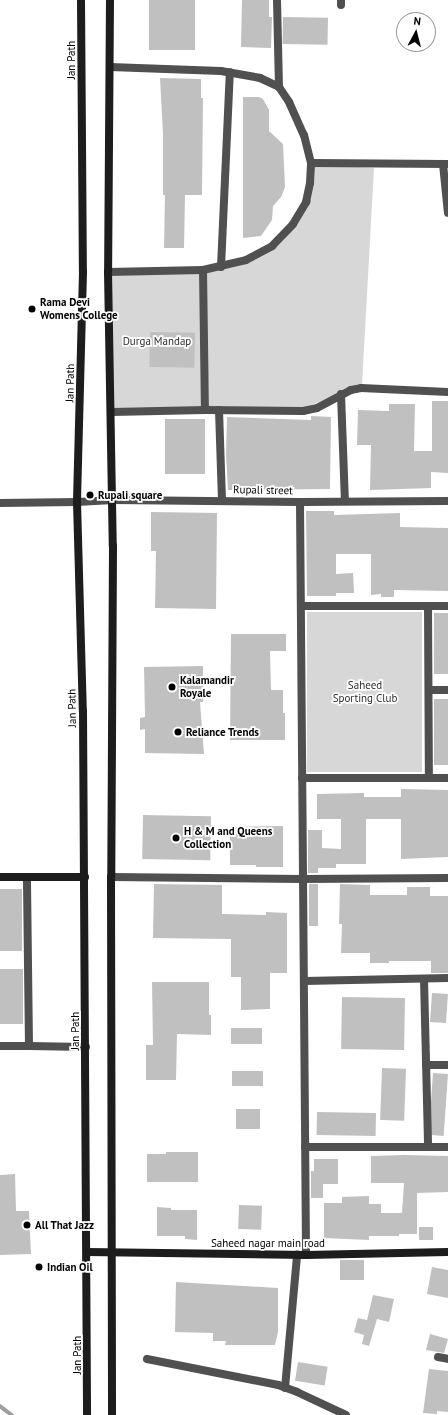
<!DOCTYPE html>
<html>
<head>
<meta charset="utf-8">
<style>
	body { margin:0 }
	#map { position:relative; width:448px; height:1415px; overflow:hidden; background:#fff; font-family:"PT Sans",sans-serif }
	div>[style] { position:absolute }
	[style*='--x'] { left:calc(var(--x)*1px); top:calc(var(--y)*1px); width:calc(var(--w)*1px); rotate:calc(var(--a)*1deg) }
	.green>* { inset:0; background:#d7d7d7; transform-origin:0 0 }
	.stream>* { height:3.5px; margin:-1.75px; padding:0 1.75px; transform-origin:1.75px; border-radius:1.75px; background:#9e9e9e }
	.building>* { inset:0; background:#c0c0c0; transform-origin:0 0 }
	.street>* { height:8px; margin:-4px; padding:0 4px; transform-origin:4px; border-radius:4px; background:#505050 }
	.secondary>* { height:8px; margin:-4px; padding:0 4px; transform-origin:4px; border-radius:4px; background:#1d1d1d }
	.dots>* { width:11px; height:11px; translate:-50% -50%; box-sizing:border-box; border:2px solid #fff; border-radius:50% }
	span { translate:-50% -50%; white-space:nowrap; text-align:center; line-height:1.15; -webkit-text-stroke:3.5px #fff; paint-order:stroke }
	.street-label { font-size:11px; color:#000 }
	.poi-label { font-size:11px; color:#000; font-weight:700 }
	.left { translate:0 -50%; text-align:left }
	.park-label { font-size:11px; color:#2e2e2e }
	.north { position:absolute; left:396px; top:12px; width:40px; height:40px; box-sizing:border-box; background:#fff; border:1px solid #999; border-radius:50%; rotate:7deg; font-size:11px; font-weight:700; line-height:16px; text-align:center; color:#000 }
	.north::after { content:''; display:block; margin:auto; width:14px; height:18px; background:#000; clip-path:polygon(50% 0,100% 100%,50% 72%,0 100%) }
</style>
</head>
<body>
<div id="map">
	<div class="green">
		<div style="clip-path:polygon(313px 164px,374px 168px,362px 385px,304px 408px,209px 407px,205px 272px,274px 247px,307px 203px)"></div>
		<div style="left:201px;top:272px;width:136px;height:91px;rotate:89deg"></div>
		<div style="left:307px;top:612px;width:115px;height:160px"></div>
	</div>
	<div class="stream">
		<div style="--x:0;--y:1406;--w:15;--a:37"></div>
	</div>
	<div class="building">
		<div style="left:149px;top:0;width:46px;height:50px"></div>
		<div style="clip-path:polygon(242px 0,269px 0,269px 17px,272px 17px,271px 48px,241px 47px)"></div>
		<div style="left:283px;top:17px;width:45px;height:27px;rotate:1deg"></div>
		<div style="clip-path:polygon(160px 78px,201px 79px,201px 98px,203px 98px,202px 195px,185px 195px,184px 248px,164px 248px,165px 195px,163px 195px,163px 134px)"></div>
		<div style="clip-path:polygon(243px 97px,259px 97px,263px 99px,269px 110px,269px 131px,283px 144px,285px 187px,281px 197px,273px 206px,272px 220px,261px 236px,243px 238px)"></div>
		<div style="left:150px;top:332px;width:45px;height:35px;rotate:1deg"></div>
		<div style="clip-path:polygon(432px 401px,448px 401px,448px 473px,431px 472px,431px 488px,370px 490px,371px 445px,357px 445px,358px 410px,389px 411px,389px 404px,415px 404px,414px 451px,432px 451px)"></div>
		<div style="clip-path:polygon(311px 416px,331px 417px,330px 489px,228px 490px,226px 455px,227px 417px,311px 420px)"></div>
		<div style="left:165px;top:419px;width:40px;height:55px"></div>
		<div style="clip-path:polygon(306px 511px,334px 511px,334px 515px,400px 513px,400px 527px,448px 528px,448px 591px,394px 590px,394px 597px,381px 597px,381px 594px,371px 595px,371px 554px,336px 554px,336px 574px,353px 573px,354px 593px,336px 593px,336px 596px,307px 596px)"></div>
		<div style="clip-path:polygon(151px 512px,217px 513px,216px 609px,155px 608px,156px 551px,151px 551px)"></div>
		<div style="left:434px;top:613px;width:14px;height:61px"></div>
		<div style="clip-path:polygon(231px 634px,286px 634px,286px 651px,270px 651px,271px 690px,283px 690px,283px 713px,285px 713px,285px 740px,230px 740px)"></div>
		<div style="clip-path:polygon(203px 666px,203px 702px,200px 702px,204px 754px,145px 753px,145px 729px,140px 730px,140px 718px,145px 717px,144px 667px)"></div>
		<div style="left:434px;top:699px;width:14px;height:66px"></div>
		<div style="clip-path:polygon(401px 789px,448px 790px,448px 857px,401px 859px,401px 819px,366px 819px,366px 864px,336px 864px,336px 868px,318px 868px,318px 873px,308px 873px,308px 830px,322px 830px,322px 848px,341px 849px,341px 819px,317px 819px,317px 794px,364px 793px,364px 797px,401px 797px)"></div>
		<div style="left:143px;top:815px;width:68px;height:44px;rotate:1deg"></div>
		<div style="clip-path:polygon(283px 826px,283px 867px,256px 867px,256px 865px,230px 865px,230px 827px)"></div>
		<div style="clip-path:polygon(154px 884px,222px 885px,222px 914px,266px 915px,266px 912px,287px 913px,287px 973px,270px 973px,270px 1009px,241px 1010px,241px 977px,231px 977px,231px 939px,153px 938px)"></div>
		<div style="left:309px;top:884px;width:9px;height:42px"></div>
		<div style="clip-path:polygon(340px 884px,370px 885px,370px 895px,407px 895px,407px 887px,430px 887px,430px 896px,448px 896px,448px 973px,431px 973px,431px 961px,389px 961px,389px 963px,370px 963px,370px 953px,341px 953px,342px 924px,339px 924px)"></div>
		<div style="left:0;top:889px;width:22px;height:62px"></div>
		<div style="left:0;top:969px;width:23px;height:55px"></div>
		<div style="clip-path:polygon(152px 982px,209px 982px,209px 1015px,211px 1015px,211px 1035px,177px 1034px,176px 1080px,146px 1080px,146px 1045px,153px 1045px)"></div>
		<div style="left:432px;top:993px;width:16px;height:29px;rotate:4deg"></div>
		<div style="left:342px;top:997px;width:63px;height:52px;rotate:1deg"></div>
		<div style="left:231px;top:1028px;width:31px;height:16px"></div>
		<div style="left:382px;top:1068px;width:24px;height:52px;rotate:2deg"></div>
		<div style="left:232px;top:1071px;width:31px;height:15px"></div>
		<div style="left:433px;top:1073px;width:15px;height:62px;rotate:4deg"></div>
		<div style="left:236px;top:1109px;width:24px;height:20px"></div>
		<div style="left:317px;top:1112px;width:59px;height:23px;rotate:1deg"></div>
		<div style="clip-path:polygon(166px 1152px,198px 1152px,198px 1182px,147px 1182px,147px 1154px,166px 1154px)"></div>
		<div style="clip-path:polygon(404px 1155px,448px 1156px,448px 1192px,417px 1193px,417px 1234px,399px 1234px,399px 1236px,369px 1236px,369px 1240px,324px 1238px,324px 1203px,342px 1203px,342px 1197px,369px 1196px,369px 1204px,381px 1204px,381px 1213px,402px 1213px,404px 1183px,371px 1183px,371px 1156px)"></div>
		<div style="clip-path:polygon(314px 1159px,338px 1159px,338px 1184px,323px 1184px,323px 1198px,311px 1198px,311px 1171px,314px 1171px)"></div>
		<div style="clip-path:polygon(15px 1174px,16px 1211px,29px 1211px,31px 1254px,0 1255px,0 1175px)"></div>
		<div style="left:239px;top:1205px;width:23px;height:24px;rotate:2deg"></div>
		<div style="clip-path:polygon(157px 1207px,171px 1208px,171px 1210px,197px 1210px,197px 1240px,185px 1239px,185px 1236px,157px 1236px)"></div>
		<div style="left:419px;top:1227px;width:14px;height:13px"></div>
		<div style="left:340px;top:1260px;width:24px;height:20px"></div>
		<div style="clip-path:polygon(432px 1267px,448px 1270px,448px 1298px,427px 1294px)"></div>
		<div style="clip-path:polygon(176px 1282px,278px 1288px,278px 1332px,275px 1345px,225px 1345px,226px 1341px,213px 1341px,213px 1333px,175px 1332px)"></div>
		<div style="clip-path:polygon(373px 1295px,394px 1299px,389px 1322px,377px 1319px,369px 1346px,362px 1344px,364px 1335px,354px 1332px,358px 1318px,367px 1320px)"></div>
		<div style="clip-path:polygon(430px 1334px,448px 1339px,444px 1353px,426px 1350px)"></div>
		<div style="left:298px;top:1362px;width:30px;height:19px;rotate:9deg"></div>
		<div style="clip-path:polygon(429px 1369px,448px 1371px,448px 1412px,437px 1411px,437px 1414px,423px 1413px)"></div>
	</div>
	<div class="street">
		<div style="--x:277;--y:0;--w:87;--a:88.7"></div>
		<div style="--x:341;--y:0;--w:5;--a:90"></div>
		<div style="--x:110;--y:67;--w:111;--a:2.1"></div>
		<div style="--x:221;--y:71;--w:40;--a:10"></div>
		<div style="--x:260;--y:78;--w:21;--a:25"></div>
		<div style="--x:279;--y:87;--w:18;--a:56"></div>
		<div style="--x:289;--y:102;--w:36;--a:66"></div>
		<div style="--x:304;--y:135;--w:29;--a:76"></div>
		<div style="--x:311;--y:163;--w:137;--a:0.4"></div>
		<div style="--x:443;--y:164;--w:49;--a:84.2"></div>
		<div style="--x:221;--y:267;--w:195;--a:-87.4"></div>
		<div style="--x:203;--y:270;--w:140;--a:89.2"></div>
		<div style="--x:108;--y:272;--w:95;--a:-1.2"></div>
		<div style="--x:203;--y:270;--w:44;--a:-13.1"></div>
		<div style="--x:246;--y:260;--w:30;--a:-28"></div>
		<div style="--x:272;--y:246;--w:30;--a:-46"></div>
		<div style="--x:293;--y:224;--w:26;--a:-59"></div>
		<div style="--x:306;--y:202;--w:19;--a:-78"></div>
		<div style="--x:310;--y:183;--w:20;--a:-87"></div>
		<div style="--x:341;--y:394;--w:107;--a:87.9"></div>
		<div style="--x:219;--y:410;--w:91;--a:88.1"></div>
		<div style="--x:112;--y:412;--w:93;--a:-1.2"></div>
		<div style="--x:205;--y:410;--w:98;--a:0.6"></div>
		<div style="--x:303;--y:411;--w:14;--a:-12"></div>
		<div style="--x:317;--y:408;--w:38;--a:-28"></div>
		<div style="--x:351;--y:390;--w:10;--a:-11"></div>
		<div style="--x:361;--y:388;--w:87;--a:2.6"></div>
		<div style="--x:300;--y:502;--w:753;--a:89.54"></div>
		<div style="--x:0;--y:503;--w:77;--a:-0.7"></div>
		<div style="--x:77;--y:502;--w:36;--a:-3"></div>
		<div style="--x:113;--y:500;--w:187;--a:0.6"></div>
		<div style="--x:300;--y:502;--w:148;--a:-0.4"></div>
		<div style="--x:301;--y:606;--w:147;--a:0"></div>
		<div style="--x:428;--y:606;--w:172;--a:89.7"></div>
		<div style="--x:429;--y:690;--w:19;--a:0"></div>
		<div style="--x:302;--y:778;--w:146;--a:0"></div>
		<div style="--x:111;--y:877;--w:192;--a:0.6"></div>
		<div style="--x:303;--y:879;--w:145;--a:-0.4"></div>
		<div style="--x:424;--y:979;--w:168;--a:88.6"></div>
		<div style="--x:304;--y:981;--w:144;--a:-1.2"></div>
		<div style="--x:0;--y:1046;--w:29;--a:0"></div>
		<div style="--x:29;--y:1046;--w:169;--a:-90.7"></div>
		<div style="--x:29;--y:1046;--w:57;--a:1"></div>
		<div style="--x:426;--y:1065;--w:22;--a:0"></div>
		<div style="--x:305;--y:1147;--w:143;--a:0"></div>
		<div style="--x:438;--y:1357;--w:10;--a:11"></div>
		<div style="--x:147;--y:1359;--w:134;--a:11.2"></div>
		<div style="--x:278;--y:1385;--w:20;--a:20"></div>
		<div style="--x:297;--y:1392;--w:54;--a:25.1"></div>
		<div style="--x:285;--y:1388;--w:134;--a:-84.8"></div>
	</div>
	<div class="secondary">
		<div style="--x:81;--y:0;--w:272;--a:89.6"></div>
		<div style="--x:83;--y:272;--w:230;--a:91.5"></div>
		<div style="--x:77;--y:502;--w:209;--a:88.4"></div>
		<div style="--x:83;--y:711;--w:704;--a:89.67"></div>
		<div style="--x:110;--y:0;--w:272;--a:90.4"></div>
		<div style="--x:108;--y:272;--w:274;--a:89"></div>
		<div style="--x:113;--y:546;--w:331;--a:90.3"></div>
		<div style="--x:111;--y:877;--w:538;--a:89.89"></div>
		<div style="--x:0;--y:877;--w:85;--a:0"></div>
		<div style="--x:87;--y:1252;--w:219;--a:0.8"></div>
		<div style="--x:306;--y:1255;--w:142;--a:-1.2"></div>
	</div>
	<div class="dots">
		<div style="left:32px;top:309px;background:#000"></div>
		<div style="left:90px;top:495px;background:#000"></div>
		<div style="left:172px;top:687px;background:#000"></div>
		<div style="left:178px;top:732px;background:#000"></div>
		<div style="left:176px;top:838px;background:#000"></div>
		<div style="left:27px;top:1225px;background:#000"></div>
		<div style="left:39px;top:1267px;background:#000"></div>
	</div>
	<div class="street-label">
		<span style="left:71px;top:60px;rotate:-90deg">Jan Path</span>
		<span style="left:70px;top:383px;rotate:-89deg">Jan Path</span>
		<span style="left:263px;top:490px;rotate:1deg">Rupali street</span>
		<span style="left:72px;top:708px;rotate:-91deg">Jan Path</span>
		<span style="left:75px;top:1031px;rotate:-90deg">Jan Path</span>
		<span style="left:268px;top:1243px">Saheed nagar main road</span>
		<span style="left:77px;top:1355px;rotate:-90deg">Jan Path</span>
	</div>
	<div class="poi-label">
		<span class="left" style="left:40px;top:309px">Rama Devi<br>Womens College</span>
		<span class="left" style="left:98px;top:495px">Rupali square</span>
		<span class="left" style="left:180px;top:687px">Kalamandir<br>Royale</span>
		<span class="left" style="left:186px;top:732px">Reliance Trends</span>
		<span class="left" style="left:184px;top:838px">H &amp; M and Queens<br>Collection</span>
		<span class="left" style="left:35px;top:1225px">All That Jazz</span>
		<span class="left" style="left:47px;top:1267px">Indian Oil</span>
	</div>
	<div class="park-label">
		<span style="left:157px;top:341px">Durga Mandap</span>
		<span style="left:365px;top:692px">Saheed<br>Sporting Club</span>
	</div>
	<div class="north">N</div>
</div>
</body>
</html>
